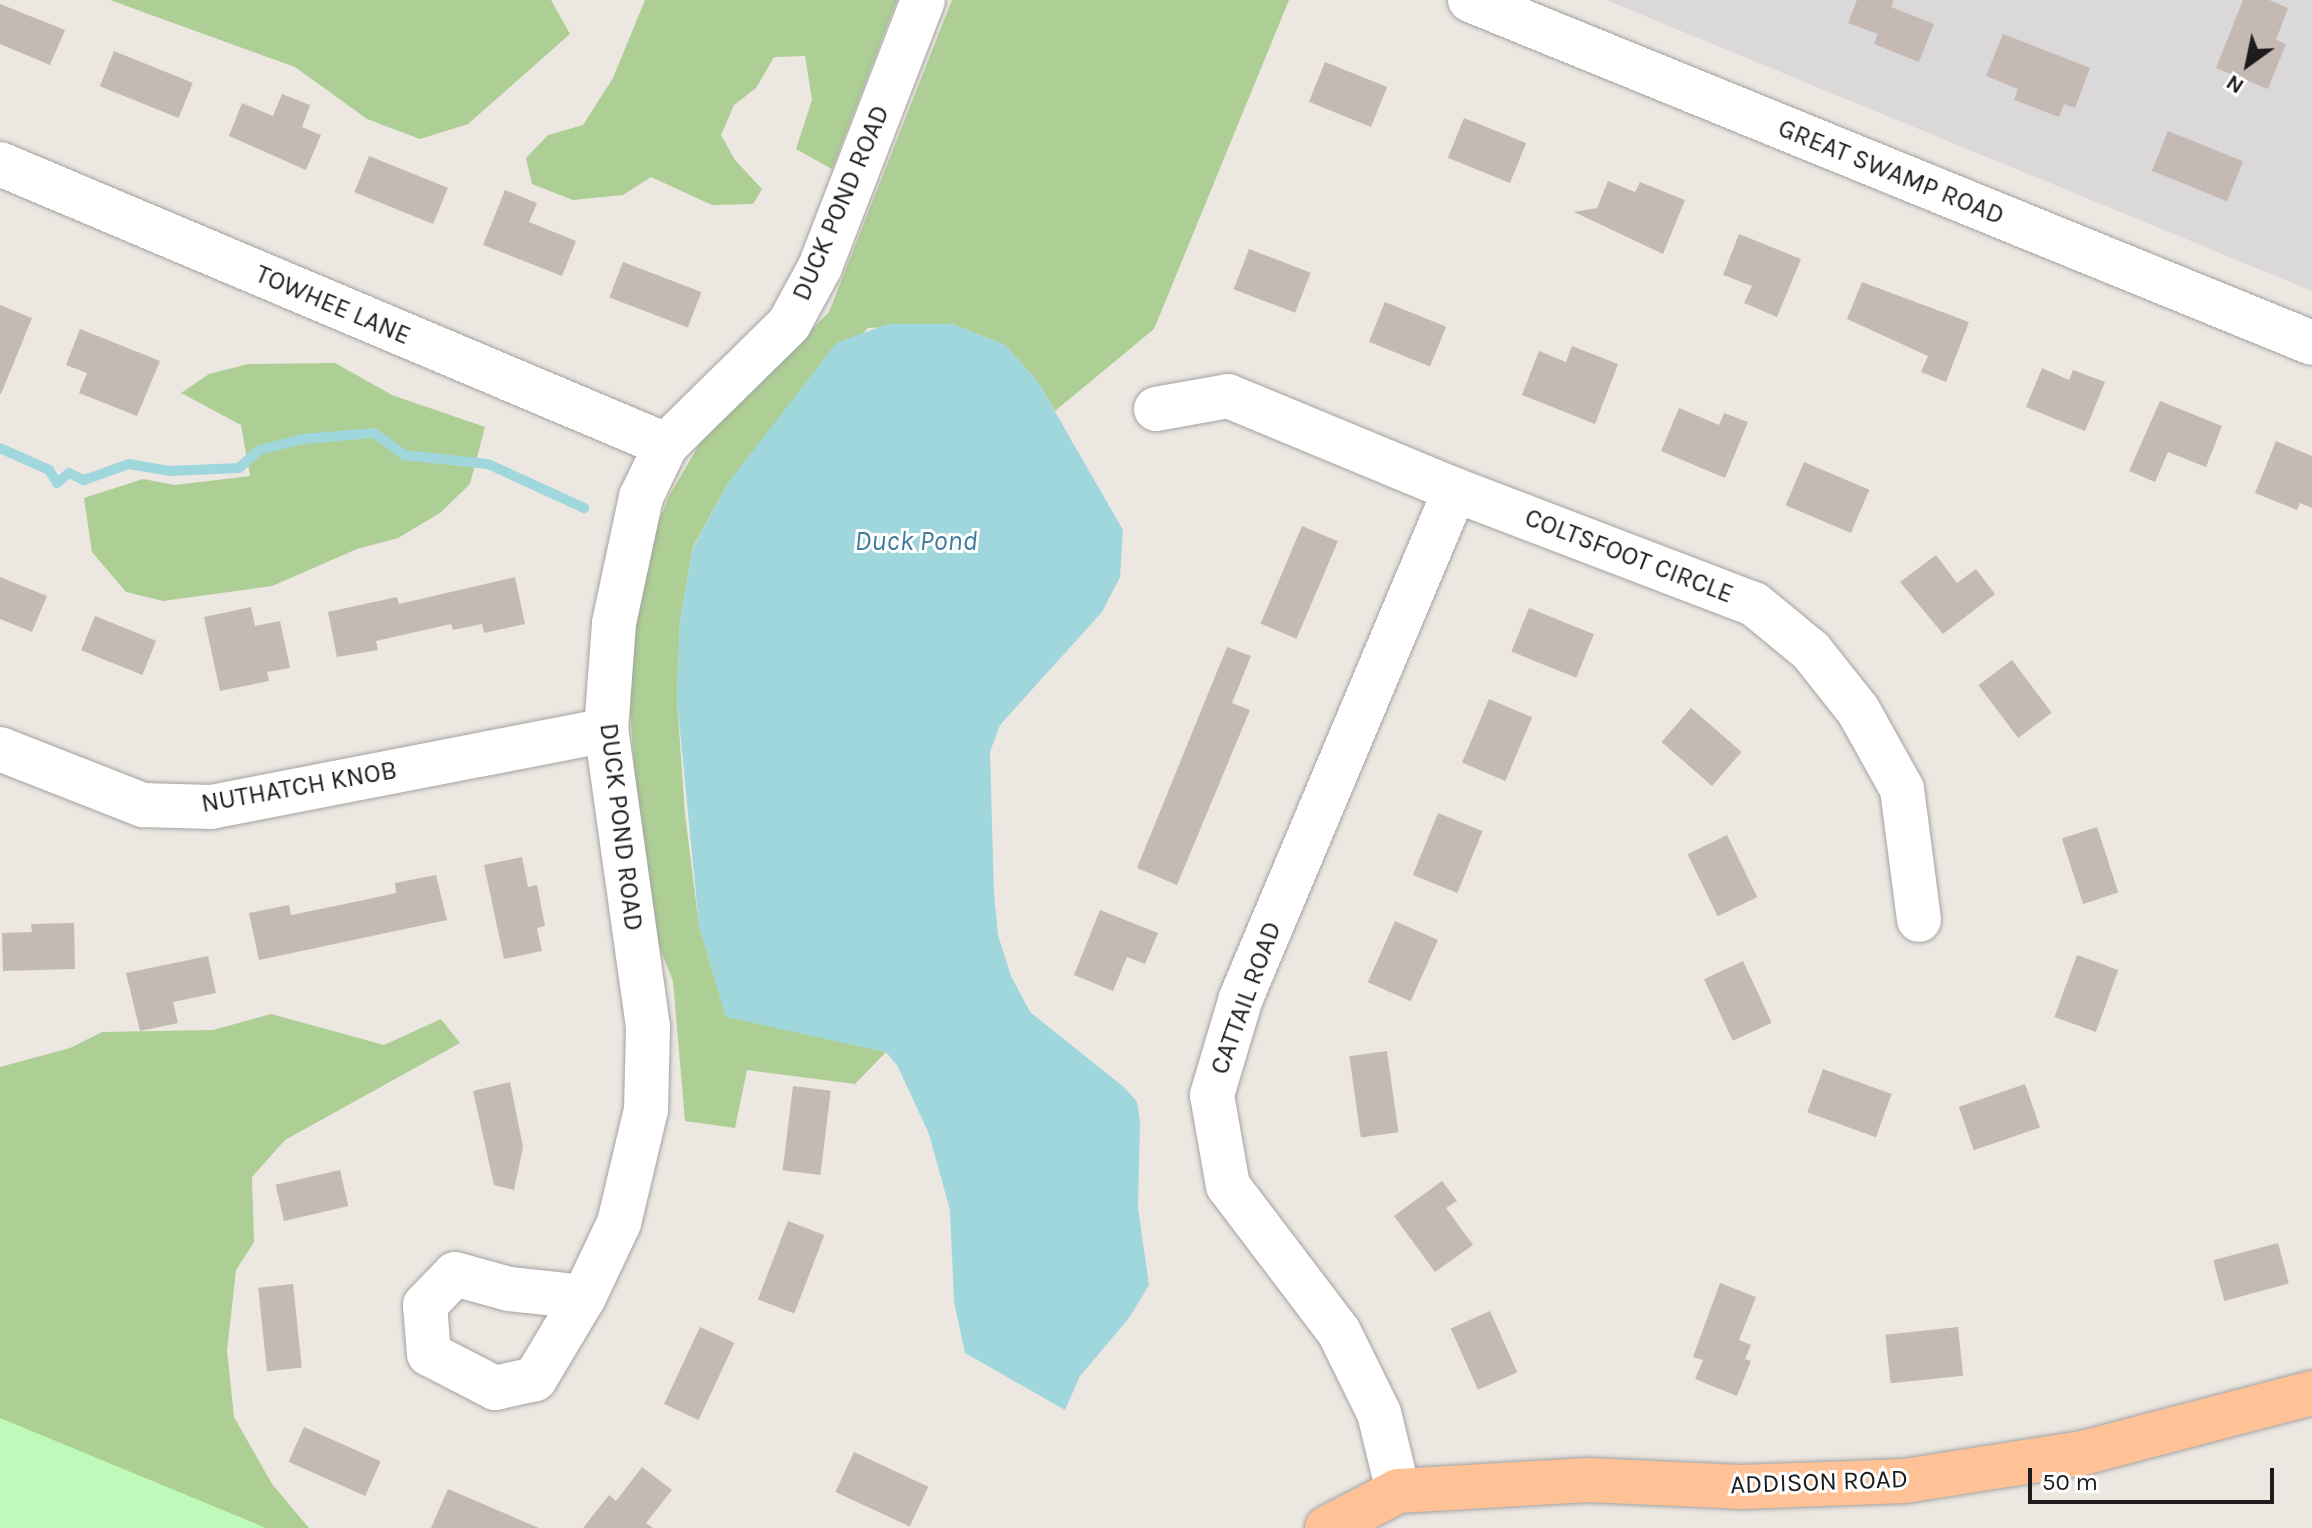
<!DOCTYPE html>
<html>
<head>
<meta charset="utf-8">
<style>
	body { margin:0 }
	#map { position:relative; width:2312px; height:1528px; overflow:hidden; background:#ede7e1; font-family:Karla,sans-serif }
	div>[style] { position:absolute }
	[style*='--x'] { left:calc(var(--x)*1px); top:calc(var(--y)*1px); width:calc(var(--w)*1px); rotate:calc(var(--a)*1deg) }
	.residential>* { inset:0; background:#dad8d9 }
	.forest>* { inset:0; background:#adce94 }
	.park>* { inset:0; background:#bffabb }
	.water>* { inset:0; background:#a0d7dd }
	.stream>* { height:10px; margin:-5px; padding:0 5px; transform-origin:5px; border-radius:5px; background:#a0d7dd }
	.building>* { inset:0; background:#c5b9b4; transform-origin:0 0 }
	.roads { filter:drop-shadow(0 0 2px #a3a3a3) drop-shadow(0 0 2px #a3a3a3) }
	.minor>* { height:44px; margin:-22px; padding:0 22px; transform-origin:22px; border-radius:22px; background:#fff }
	.major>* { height:44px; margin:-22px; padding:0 22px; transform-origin:22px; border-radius:22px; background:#fec296 }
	span { translate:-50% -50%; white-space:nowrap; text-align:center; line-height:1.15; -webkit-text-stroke:6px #fff; paint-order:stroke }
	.street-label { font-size:26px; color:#1c1c1c }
	.water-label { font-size:28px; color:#427b9c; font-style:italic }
	.north { position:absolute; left:2208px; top:24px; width:80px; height:80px; -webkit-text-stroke:6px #fff; paint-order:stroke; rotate:213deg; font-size:22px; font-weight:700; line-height:32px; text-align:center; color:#1c1c1c }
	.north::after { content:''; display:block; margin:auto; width:28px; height:36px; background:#1c1c1c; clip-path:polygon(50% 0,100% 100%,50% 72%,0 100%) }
	.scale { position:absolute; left:2028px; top:1468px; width:246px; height:36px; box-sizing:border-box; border:4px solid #1c1c1c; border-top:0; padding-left:10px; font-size:24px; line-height:28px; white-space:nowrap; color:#1c1c1c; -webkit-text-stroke:6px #fff; paint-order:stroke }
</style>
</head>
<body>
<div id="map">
	<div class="residential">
		<div style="clip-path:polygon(1606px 0,2312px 0,2312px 291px)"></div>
	</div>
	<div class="forest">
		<div style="clip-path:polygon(110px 0,551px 0,570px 34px,468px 124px,420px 139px,367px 119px,295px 67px)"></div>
		<div style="clip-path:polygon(645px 0,897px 0,832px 169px,796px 149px,812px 100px,805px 56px,774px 57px,756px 88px,734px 105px,721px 135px,735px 160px,762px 189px,753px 204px,712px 205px,651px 177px,623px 195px,573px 200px,532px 184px,526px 158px,548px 135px,583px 125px,613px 78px)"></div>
		<div style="clip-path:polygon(952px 0,1289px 0,1154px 329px,1055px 411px,1038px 382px,1005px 345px,952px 324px,868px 328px,728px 483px,693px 547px,680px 621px,677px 700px,685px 814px,699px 926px,726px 1016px,886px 1052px,855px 1084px,747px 1070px,735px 1128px,685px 1121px,673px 981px,654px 934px,636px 791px,627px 670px,639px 572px,669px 496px,702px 440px,829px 312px)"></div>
		<div style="clip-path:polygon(335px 363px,392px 395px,485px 427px,470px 484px,440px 513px,398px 538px,357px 549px,272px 586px,163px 601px,126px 592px,92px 552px,84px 498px,143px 479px,175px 485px,250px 476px,241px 425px,181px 393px,209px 374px,248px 364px)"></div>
		<div style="clip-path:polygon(271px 1014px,384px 1045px,441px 1019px,460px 1043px,285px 1140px,252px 1177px,254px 1242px,236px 1270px,227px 1351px,234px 1417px,272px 1484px,309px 1528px,0 1528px,0 1067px,70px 1048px,102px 1032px,213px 1030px)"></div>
	</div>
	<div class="park">
		<div style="clip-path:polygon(0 1418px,266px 1528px,0 1528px)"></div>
	</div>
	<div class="water">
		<div style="clip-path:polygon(888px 324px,952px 324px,1005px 345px,1038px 382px,1123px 530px,1120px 577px,1102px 612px,1000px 725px,990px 752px,994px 893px,998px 935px,1011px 976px,1030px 1012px,1125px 1088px,1137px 1102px,1140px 1121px,1138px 1207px,1149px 1285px,1129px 1318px,1080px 1376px,1065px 1410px,965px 1353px,954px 1302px,950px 1210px,929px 1134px,897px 1065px,886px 1052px,726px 1017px,699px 926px,677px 700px,680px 621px,693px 548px,728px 483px,836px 343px)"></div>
	</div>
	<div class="stream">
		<div style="--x:0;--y:448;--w:54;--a:24.2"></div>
		<div style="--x:49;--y:470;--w:15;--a:58"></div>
		<div style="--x:57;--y:483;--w:16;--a:-40"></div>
		<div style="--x:69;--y:473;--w:17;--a:25"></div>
		<div style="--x:84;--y:480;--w:48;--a:-19.6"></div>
		<div style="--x:129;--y:464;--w:42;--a:9.7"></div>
		<div style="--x:170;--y:471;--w:69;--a:-2.5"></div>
		<div style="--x:239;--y:468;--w:27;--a:-42"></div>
		<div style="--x:259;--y:450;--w:45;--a:-14"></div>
		<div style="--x:303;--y:439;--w:71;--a:-4.8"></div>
		<div style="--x:374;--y:433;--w:37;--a:36"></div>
		<div style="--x:404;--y:455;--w:84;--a:6.1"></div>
		<div style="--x:488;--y:464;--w:106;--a:24.6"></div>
	</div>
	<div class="building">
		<div style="clip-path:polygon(1857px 0,1894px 0,1891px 7px,1934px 24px,1919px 62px,1874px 44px,1878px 34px,1848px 23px)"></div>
		<div style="clip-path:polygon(2243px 0,2269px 0,2288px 8px,2276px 40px,2286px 44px,2268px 89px,2216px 68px)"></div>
		<div style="clip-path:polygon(0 4px,65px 30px,50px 65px,0 44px)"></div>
		<div style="clip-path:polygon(2003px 34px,2090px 68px,2075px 108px,2064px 104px,2059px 117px,2014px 100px,2018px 89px,1986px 76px)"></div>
		<div style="left:114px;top:51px;width:85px;height:38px;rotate:22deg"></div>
		<div style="left:1325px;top:62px;width:67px;height:43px;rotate:22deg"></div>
		<div style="clip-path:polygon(282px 94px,310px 105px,302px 127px,321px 135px,306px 170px,229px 136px,242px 103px,273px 116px)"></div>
		<div style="left:1464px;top:118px;width:67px;height:43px;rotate:22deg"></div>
		<div style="left:2168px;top:131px;width:81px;height:43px;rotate:22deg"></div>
		<div style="left:369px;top:156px;width:85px;height:39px;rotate:22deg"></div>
		<div style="clip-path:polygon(1608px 181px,1635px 192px,1640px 182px,1685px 200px,1663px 254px,1574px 212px,1597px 208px)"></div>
		<div style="clip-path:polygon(505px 190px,537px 203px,529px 222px,576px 241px,562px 276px,483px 245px)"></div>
		<div style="clip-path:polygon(1739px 234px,1801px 259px,1777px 317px,1744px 303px,1752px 286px,1723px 275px)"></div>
		<div style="left:1249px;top:249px;width:66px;height:43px;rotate:21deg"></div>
		<div style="left:623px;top:262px;width:84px;height:38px;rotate:21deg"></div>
		<div style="clip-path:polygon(1862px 282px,1969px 322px,1946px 382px,1921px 372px,1928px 356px,1847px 319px)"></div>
		<div style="left:1385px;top:302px;width:66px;height:43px;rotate:22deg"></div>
		<div style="clip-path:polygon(0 305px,32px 318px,1px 394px,0 394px)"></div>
		<div style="clip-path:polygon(80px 329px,160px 361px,137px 416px,79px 393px,87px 373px,66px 365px)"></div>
		<div style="clip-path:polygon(1572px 346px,1618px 364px,1595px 424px,1522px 395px,1539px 351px,1566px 362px)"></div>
		<div style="clip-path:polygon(2042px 368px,2069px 380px,2073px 370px,2105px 382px,2085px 431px,2026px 407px)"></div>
		<div style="clip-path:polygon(2160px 401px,2222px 426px,2206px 467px,2168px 452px,2155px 482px,2129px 471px)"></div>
		<div style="clip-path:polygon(1679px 408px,1719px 425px,1724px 413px,1748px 422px,1725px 478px,1661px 451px)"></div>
		<div style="clip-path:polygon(2276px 441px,2312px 456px,2312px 508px,2300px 503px,2297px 510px,2255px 493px)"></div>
		<div style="left:1804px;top:462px;width:71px;height:47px;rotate:23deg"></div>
		<div style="left:1302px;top:526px;width:39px;height:106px;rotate:23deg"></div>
		<div style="clip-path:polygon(1936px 555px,1957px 583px,1976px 569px,1995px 594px,1943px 634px,1900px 582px)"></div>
		<div style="clip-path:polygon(0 577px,47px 596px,32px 632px,0 619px)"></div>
		<div style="clip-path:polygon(515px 577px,525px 624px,484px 633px,482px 624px,453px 630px,451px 624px,376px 641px,378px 650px,337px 657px,328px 612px,397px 597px,399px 604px)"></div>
		<div style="clip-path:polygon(251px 607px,255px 626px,280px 621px,290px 668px,267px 672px,269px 681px,220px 691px,204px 617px)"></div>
		<div style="left:1529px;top:608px;width:70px;height:47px;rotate:22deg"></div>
		<div style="left:95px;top:616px;width:66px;height:37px;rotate:22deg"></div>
		<div style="clip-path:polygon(1227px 647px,1251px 656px,1232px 703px,1250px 710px,1177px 885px,1137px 868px)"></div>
		<div style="left:2012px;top:660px;width:66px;height:42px;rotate:53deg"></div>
		<div style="left:1489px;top:699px;width:47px;height:69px;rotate:23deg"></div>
		<div style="left:1691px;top:708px;width:67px;height:45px;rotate:41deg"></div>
		<div style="left:1438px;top:813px;width:48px;height:67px;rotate:22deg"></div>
		<div style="left:2097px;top:827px;width:69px;height:37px;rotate:72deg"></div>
		<div style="left:1727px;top:835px;width:69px;height:44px;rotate:64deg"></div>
		<div style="clip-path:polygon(522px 857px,528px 887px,537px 885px,545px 926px,537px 928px,542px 951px,504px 959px,484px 865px)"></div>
		<div style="clip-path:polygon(436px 875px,447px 920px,259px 960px,249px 913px,289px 905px,291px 915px,345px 904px,396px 893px,395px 883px)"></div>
		<div style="clip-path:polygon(1100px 910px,1158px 933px,1145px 964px,1127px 957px,1113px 991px,1074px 975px)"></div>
		<div style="left:1395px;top:921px;width:47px;height:67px;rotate:24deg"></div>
		<div style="clip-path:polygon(74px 923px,75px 969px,3px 971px,2px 933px,32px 932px,31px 924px)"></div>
		<div style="left:2077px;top:955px;width:44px;height:66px;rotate:20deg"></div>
		<div style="clip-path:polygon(208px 956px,216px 993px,173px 1002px,178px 1023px,140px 1031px,126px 973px)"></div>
		<div style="left:1743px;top:961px;width:68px;height:43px;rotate:65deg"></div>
		<div style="left:1387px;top:1051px;width:82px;height:38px;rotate:82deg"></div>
		<div style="left:1823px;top:1069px;width:73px;height:46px;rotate:20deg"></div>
		<div style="clip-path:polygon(510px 1082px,523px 1147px,514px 1190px,494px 1185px,473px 1091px)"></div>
		<div style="left:2025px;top:1084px;width:46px;height:70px;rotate:71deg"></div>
		<div style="left:793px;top:1086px;width:38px;height:85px;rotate:7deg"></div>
		<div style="left:340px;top:1170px;width:37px;height:66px;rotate:77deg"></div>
		<div style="clip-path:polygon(1442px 1181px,1457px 1201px,1446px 1208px,1473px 1245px,1435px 1272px,1394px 1216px)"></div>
		<div style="left:788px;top:1221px;width:39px;height:84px;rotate:21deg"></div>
		<div style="left:2278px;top:1243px;width:42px;height:67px;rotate:75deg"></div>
		<div style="clip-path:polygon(1720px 1283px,1756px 1297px,1739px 1340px,1751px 1345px,1745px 1359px,1751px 1361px,1737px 1396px,1695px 1379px,1703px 1360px,1693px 1357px)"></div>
		<div style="left:293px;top:1284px;width:84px;height:35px;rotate:84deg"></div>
		<div style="left:1490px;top:1311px;width:67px;height:43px;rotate:66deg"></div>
		<div style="left:700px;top:1327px;width:38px;height:85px;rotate:25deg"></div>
		<div style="left:1958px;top:1327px;width:49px;height:73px;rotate:84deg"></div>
		<div style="left:304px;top:1427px;width:84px;height:38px;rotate:24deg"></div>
		<div style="left:854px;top:1452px;width:82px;height:44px;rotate:25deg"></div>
		<div style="clip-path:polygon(642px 1467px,672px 1490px,646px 1523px,653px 1528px,583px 1528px,609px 1495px,616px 1501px)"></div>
		<div style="clip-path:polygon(448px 1489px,539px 1528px,431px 1528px)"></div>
	</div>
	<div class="roads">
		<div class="minor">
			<div style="--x:1470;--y:0;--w:909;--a:22.16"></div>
			<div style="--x:0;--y:164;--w:723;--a:22.88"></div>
			<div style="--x:1156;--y:409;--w:73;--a:-10.2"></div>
			<div style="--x:1228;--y:396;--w:246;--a:22.5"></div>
			<div style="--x:1455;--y:490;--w:320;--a:20.9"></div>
			<div style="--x:1754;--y:604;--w:74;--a:39.5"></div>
			<div style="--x:1811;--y:651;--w:75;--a:51.5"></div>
			<div style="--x:1858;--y:710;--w:90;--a:60.9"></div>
			<div style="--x:1902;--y:789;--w:132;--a:82.6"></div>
			<div style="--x:0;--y:749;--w:154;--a:21.4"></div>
			<div style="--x:143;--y:805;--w:68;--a:1.7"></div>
			<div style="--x:211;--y:807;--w:402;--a:-11"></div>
			<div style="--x:584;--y:1297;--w:96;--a:120.9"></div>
			<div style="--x:535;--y:1379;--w:41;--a:167.3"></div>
			<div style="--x:495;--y:1388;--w:74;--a:-152.7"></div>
			<div style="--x:429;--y:1354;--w:49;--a:-94.7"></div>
			<div style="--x:425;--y:1305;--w:43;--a:-45.9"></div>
			<div style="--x:455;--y:1274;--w:56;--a:15.5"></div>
			<div style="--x:509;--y:1289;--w:75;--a:6.1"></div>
			<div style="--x:584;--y:1297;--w:82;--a:-64.7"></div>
			<div style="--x:619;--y:1223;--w:116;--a:-76.6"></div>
			<div style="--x:646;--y:1110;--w:83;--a:-88.6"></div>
			<div style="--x:648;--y:1027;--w:300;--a:-98"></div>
			<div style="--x:606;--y:730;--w:107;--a:-85.7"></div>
			<div style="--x:614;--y:623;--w:129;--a:-77.9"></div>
			<div style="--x:641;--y:497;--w:58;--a:-64.3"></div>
			<div style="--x:666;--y:445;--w:173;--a:-44.5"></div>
			<div style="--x:789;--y:324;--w:65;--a:-61.5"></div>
			<div style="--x:820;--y:267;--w:286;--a:-68.9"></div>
			<div style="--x:1398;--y:1491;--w:80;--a:-103.7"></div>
			<div style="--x:1379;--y:1413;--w:90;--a:-116.3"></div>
			<div style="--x:1339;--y:1332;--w:183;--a:-127.2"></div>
			<div style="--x:1228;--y:1186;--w:92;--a:-100"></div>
			<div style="--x:1212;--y:1095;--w:101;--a:-73.4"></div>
			<div style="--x:1241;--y:998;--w:551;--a:-67.16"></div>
		</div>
		<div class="major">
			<div style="--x:1327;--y:1528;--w:80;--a:-27.5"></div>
			<div style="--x:1398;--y:1491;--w:190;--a:-3.3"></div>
			<div style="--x:1588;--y:1480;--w:152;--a:2.6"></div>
			<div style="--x:1740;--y:1487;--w:164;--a:-2.1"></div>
			<div style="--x:1904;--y:1481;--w:181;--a:-8.9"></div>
			<div style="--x:2083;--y:1453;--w:237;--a:-14.7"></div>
		</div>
	</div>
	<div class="street-label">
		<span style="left:1891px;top:172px;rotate:22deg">GREAT SWAMP ROAD</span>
		<span style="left:841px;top:203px;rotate:-67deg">DUCK POND ROAD</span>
		<span style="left:333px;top:305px;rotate:23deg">TOWHEE LANE</span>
		<span style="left:1629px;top:556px;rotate:21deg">COLTSFOOT CIRCLE</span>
		<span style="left:299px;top:787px;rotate:-10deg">NUTHATCH KNOB</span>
		<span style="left:621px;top:827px;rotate:83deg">DUCK POND ROAD</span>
		<span style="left:1246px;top:998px;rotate:-70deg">CATTAIL ROAD</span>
		<span style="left:1819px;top:1482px;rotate:-2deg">ADDISON ROAD</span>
	</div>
	<div class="water-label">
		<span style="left:916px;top:541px">Duck Pond</span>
	</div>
	<div class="north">N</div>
	<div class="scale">50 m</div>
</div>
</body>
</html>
